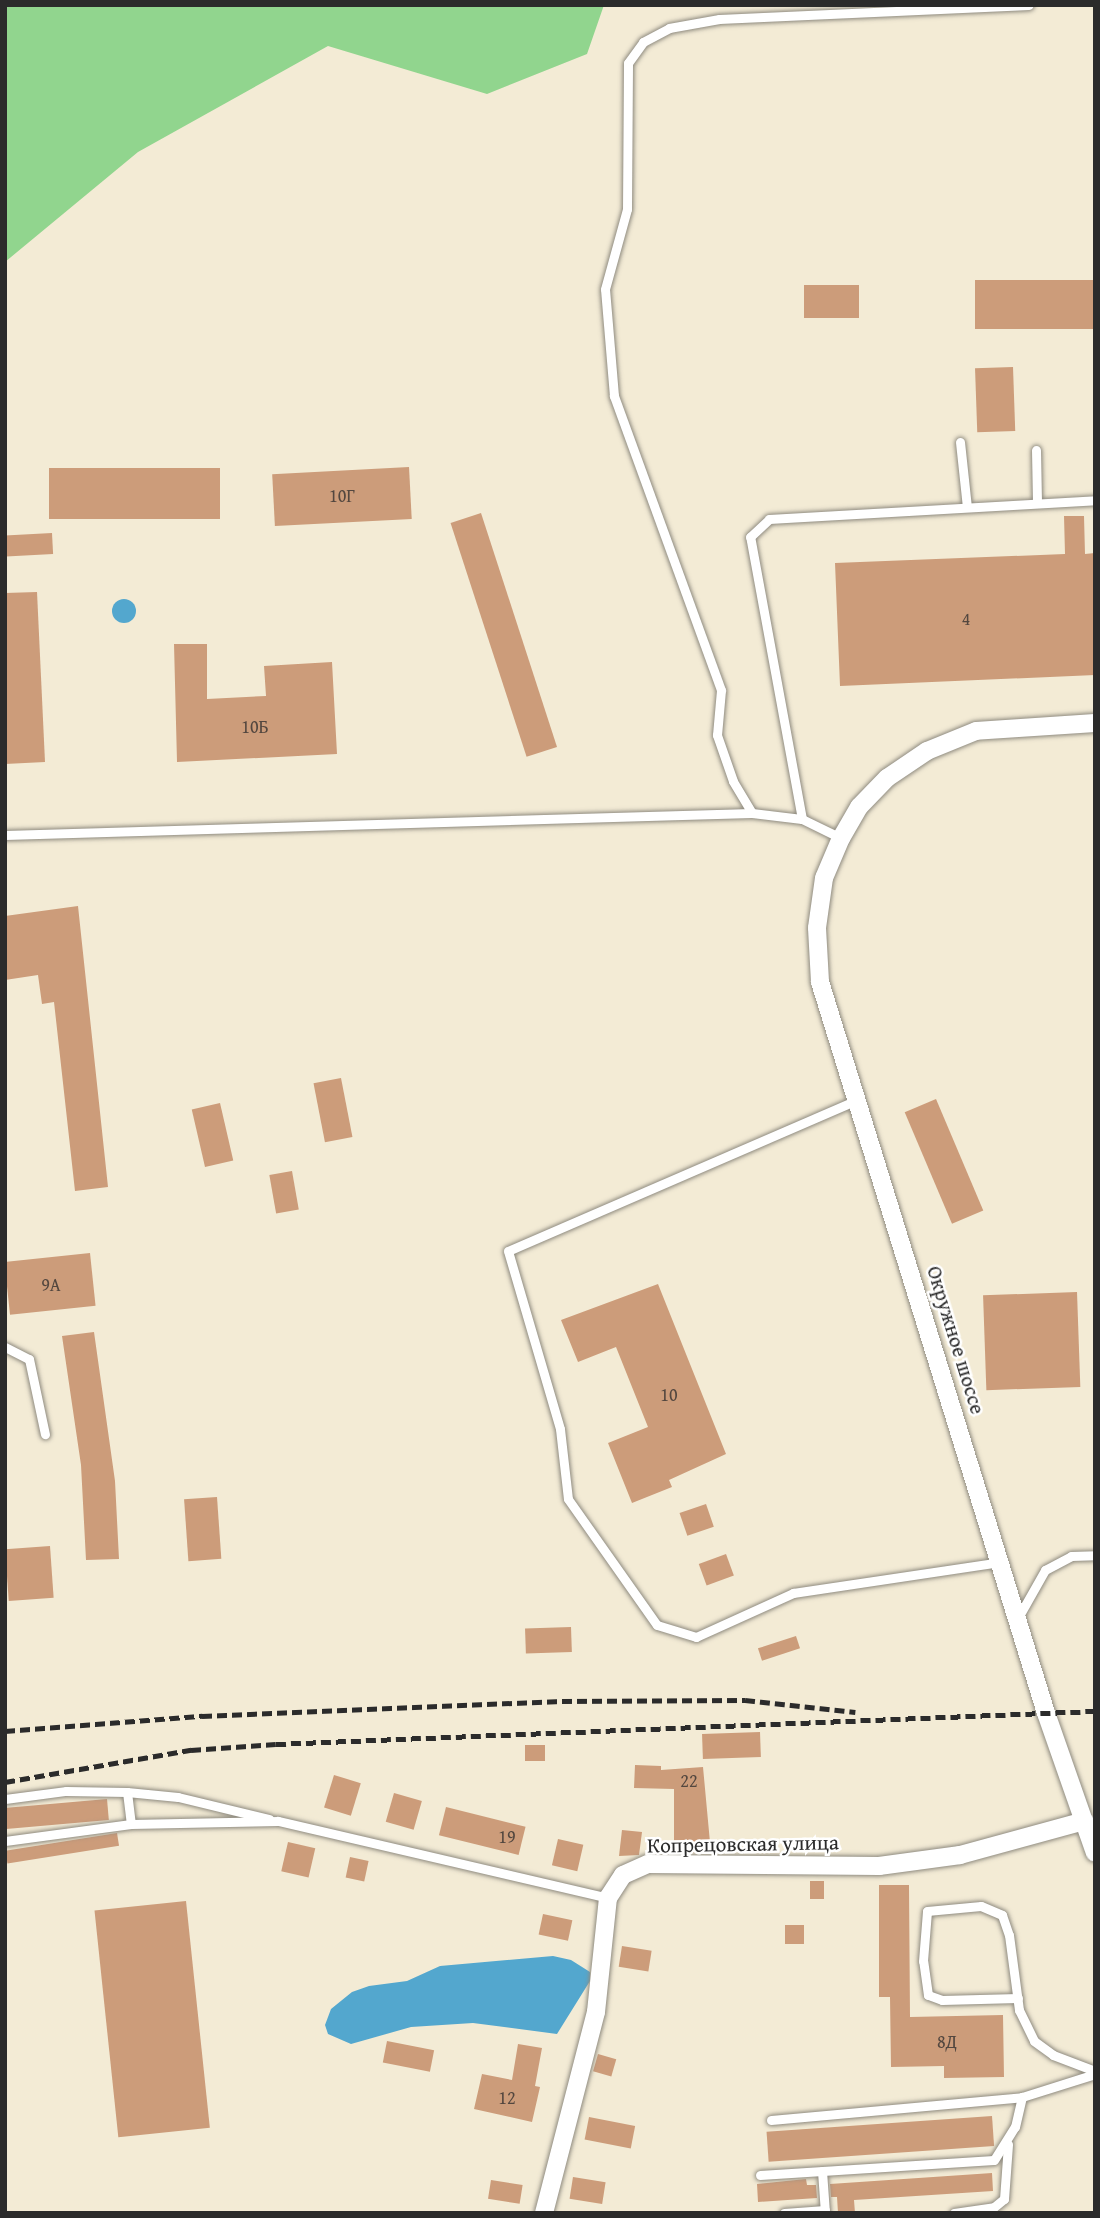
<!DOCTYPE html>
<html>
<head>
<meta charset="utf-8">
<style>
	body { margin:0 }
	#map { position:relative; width:1100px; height:2218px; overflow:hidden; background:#f3ebd5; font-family:"Gentium Book Plus",serif }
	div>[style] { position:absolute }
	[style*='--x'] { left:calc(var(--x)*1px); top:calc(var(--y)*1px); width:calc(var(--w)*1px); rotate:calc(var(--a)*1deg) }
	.green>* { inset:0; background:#91d58e }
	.water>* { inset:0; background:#53a7ce }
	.round { border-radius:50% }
	.building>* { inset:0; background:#cc9c7a; transform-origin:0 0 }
	.roads { filter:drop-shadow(0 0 2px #8f8b80) drop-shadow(0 0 2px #8f8b80) }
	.service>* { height:9px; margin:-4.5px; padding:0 4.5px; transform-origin:4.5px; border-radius:4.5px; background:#fff }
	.minor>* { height:18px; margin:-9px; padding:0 9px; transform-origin:9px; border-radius:9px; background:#fff }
	.rail>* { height:5px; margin-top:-2.5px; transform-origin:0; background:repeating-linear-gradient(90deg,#2b2b2b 0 10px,transparent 0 15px) }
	span { translate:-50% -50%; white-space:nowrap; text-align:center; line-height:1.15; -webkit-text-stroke:5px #fff; paint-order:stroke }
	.number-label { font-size:18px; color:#53473f }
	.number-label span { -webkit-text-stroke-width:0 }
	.street-label { font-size:21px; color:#2b2b2b }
	.frame { position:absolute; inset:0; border:7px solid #2b2b2b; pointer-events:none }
</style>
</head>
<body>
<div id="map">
	<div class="green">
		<div style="clip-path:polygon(5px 5px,604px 5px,587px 54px,487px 94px,328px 46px,138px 152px,5px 262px)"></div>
	</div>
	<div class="water">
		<div class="round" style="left:112px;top:599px;width:24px;height:24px"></div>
		<div style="clip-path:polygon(553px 1956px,571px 1960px,590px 1972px,590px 1981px,557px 2034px,473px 2023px,411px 2027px,351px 2044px,328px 2034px,325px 2025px,331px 2009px,352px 1992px,369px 1986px,407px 1981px,440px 1966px)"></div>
	</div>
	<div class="building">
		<div style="left:1095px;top:280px;width:49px;height:120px;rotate:90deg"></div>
		<div style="left:859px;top:285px;width:33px;height:55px;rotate:90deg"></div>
		<div style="left:1013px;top:367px;width:64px;height:38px;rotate:88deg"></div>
		<div style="left:409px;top:467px;width:52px;height:137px;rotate:87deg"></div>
		<div style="left:220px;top:468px;width:51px;height:171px;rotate:90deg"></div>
		<div style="left:481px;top:513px;width:246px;height:32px;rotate:72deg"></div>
		<div style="clip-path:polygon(1064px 516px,1084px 516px,1085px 554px,1095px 553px,1095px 675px,840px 686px,835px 563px,1065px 554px)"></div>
		<div style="left:52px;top:533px;width:21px;height:47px;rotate:87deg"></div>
		<div style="clip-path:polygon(37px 592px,45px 762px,5px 764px,5px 593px)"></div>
		<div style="clip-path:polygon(174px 644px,207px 644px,207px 699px,266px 696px,264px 666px,332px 662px,337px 754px,177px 762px)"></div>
		<div style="clip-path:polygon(78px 906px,108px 1187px,75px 1191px,54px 1002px,42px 1004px,38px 975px,5px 980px,5px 916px)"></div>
		<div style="left:341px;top:1078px;width:60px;height:28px;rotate:79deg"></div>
		<div style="left:936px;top:1099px;width:121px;height:34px;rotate:67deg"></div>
		<div style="left:220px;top:1103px;width:59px;height:29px;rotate:77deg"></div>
		<div style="left:292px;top:1171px;width:39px;height:23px;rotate:80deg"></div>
		<div style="left:90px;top:1253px;width:53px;height:86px;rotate:84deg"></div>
		<div style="clip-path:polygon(658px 1284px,726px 1454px,669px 1480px,672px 1487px,632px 1503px,608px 1443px,648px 1427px,616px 1347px,578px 1362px,561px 1320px)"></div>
		<div style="left:1077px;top:1292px;width:95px;height:94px;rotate:88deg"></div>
		<div style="clip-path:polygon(94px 1332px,115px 1481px,119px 1559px,86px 1560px,81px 1465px,62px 1336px)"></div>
		<div style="left:217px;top:1497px;width:62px;height:33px;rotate:86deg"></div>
		<div style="left:706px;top:1504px;width:24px;height:28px;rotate:71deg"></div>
		<div style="left:50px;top:1546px;width:52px;height:45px;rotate:86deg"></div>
		<div style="left:726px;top:1554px;width:23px;height:29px;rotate:70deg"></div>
		<div style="left:571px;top:1627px;width:25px;height:46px;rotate:88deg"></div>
		<div style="left:796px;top:1636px;width:13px;height:40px;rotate:72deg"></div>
		<div style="left:760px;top:1732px;width:25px;height:58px;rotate:88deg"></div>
		<div style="left:525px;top:1745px;width:20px;height:16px"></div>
		<div style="clip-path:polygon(635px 1765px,661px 1766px,661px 1770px,703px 1767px,711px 1853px,674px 1853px,674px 1789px,634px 1788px)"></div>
		<div style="left:334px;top:1775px;width:28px;height:34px;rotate:17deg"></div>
		<div style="left:394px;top:1793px;width:29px;height:30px;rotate:16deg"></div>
		<div style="left:107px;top:1799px;width:21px;height:103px;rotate:85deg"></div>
		<div style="left:446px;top:1807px;width:82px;height:29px;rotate:14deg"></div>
		<div style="clip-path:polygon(622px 1830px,642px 1832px,639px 1855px,619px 1856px)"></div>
		<div style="left:117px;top:1833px;width:13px;height:113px;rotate:81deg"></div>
		<div style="left:558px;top:1839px;width:26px;height:27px;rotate:13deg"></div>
		<div style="left:288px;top:1842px;width:28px;height:30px;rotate:13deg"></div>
		<div style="left:350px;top:1857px;width:19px;height:21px;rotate:12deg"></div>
		<div style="left:810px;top:1881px;width:14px;height:18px"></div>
		<div style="clip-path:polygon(879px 1885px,909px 1885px,910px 2017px,1003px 2015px,1004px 2077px,944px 2078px,944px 2066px,891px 2067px,890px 1997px,879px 1997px)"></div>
		<div style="left:186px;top:1901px;width:228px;height:92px;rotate:84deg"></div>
		<div style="left:543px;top:1914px;width:30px;height:21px;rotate:12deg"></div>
		<div style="left:785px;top:1925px;width:19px;height:19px"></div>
		<div style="left:622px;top:1946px;width:30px;height:21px;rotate:9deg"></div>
		<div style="left:387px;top:2041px;width:48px;height:22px;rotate:11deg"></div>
		<div style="clip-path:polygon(518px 2044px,542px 2048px,535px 2086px,540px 2087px,532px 2122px,474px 2109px,482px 2074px,512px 2080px)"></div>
		<div style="left:598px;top:2054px;width:19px;height:18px;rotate:16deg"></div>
		<div style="left:992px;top:2116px;width:30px;height:226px;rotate:86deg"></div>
		<div style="left:589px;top:2117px;width:47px;height:23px;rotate:11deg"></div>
		<div style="clip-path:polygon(992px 2173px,993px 2191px,854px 2200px,855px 2213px,838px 2213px,837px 2197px,831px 2197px,830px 2184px)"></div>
		<div style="left:573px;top:2177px;width:33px;height:22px;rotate:9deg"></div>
		<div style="clip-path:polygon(806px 2179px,807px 2185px,816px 2185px,817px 2198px,758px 2202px,757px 2184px)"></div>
		<div style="left:491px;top:2180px;width:32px;height:19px;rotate:9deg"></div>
	</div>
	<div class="roads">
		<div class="service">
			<div style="--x:960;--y:442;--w:65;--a:83.9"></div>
			<div style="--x:1036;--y:450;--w:53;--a:88.9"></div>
			<div style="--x:752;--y:813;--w:37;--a:-121"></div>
			<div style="--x:733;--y:781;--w:49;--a:-109.2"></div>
			<div style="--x:717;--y:735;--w:45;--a:-84.9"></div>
			<div style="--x:721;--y:690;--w:313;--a:-110"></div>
			<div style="--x:614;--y:396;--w:107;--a:-94.8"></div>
			<div style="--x:605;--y:289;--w:83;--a:-74.6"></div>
			<div style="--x:627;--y:209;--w:146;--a:-89.6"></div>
			<div style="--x:628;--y:63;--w:26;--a:-54"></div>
			<div style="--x:643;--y:42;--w:30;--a:-28"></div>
			<div style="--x:669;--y:28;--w:51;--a:-10.2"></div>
			<div style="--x:719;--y:19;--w:310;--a:-2.6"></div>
			<div style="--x:802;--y:819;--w:287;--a:-100.4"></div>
			<div style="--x:750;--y:537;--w:26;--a:-43"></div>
			<div style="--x:769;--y:519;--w:327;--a:-3.3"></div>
			<div style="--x:5;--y:835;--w:747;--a:-1.69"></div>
			<div style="--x:752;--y:813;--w:50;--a:6.8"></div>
			<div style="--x:802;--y:819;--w:43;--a:26"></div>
			<div style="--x:857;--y:1100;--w:380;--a:156.6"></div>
			<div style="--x:508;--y:1251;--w:185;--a:73.7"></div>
			<div style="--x:560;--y:1429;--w:70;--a:83.5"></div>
			<div style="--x:568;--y:1499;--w:154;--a:54.8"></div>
			<div style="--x:657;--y:1625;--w:41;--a:17.1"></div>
			<div style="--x:696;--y:1637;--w:107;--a:-24.4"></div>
			<div style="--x:793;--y:1593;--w:209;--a:-8.5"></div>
			<div style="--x:5;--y:1347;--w:27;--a:27"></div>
			<div style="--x:29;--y:1359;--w:77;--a:78"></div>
			<div style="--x:1019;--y:1616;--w:53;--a:-60.5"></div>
			<div style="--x:1045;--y:1570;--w:30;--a:-28"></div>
			<div style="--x:1071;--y:1556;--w:24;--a:-2"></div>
			<div style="--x:127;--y:1792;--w:32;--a:83"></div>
			<div style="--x:5;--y:1799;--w:62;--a:-7.5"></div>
			<div style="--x:66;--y:1791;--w:61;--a:0.9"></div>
			<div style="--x:127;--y:1792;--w:51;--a:5.6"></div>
			<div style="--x:178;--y:1797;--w:94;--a:13.6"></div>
			<div style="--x:5;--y:1841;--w:127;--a:-7.7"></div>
			<div style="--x:131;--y:1824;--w:147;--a:-1.2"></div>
			<div style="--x:278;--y:1821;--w:339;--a:13.1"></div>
			<div style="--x:1018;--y:1998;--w:76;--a:178.5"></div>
			<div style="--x:942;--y:2000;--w:15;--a:-160"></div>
			<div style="--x:928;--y:1995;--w:34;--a:-98"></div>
			<div style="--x:923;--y:1961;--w:50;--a:-85.4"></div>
			<div style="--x:927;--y:1911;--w:54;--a:-5.3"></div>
			<div style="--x:981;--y:1906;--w:23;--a:23"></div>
			<div style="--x:1002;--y:1915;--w:21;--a:71"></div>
			<div style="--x:1009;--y:1935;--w:76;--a:82.4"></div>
			<div style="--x:1019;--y:2010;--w:34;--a:64"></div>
			<div style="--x:1034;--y:2041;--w:24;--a:36"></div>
			<div style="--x:1053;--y:2055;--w:45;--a:20.9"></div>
			<div style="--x:771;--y:2120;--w:252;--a:-5.2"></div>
			<div style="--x:1022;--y:2097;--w:77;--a:-17.5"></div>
			<div style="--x:822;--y:2171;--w:42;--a:85.9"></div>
			<div style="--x:760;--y:2175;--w:234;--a:-3.7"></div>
			<div style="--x:994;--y:2160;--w:39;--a:-58"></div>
			<div style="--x:1015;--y:2127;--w:31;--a:-77"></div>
			<div style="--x:784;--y:2213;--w:41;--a:-4.2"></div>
			<div style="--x:954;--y:2213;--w:40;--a:-8.5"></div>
			<div style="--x:994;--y:2207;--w:13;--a:-39"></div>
			<div style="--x:1004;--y:2199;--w:55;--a:-85.8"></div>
		</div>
		<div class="minor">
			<div style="--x:1095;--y:723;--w:119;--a:176.2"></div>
			<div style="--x:976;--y:731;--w:53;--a:157.8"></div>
			<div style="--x:927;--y:751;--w:48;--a:146"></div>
			<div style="--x:887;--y:778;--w:40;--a:134"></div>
			<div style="--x:859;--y:807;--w:36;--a:120"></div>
			<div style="--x:841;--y:838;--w:43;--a:113"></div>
			<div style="--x:824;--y:878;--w:50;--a:98"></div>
			<div style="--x:817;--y:928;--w:54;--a:86.8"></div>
			<div style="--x:820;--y:982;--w:765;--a:72.82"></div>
			<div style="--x:1046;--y:1713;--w:148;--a:70.7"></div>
			<div style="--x:544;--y:2213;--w:208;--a:-75.5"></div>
			<div style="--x:596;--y:2012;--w:115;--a:-84"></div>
			<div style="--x:608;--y:1898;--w:27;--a:-57"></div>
			<div style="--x:623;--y:1875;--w:27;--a:-24"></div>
			<div style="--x:648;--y:1864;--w:231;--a:0.5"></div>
			<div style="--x:879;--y:1866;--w:82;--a:-7.7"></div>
			<div style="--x:960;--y:1855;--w:129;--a:-15.3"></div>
		</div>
	</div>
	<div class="rail">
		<div style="--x:5;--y:1731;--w:198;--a:-4.4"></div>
		<div style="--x:202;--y:1716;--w:360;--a:-2.4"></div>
		<div style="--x:562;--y:1701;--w:183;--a:-0.3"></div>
		<div style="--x:745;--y:1700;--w:111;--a:6.2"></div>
		<div style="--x:5;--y:1782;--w:189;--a:-9.8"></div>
		<div style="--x:191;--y:1750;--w:85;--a:-4"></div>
		<div style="--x:276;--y:1744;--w:820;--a:-2.31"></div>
	</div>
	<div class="number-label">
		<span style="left:342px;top:496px">10Г</span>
		<span style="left:966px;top:619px">4</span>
		<span style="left:255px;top:727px">10Б</span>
		<span style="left:51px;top:1285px">9А</span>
		<span style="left:669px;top:1395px">10</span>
		<span style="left:689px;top:1781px">22</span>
		<span style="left:507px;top:1837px">19</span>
		<span style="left:947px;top:2042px">8Д</span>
		<span style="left:507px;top:2098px">12</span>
	</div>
	<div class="street-label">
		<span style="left:956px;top:1340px;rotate:73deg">Окружное шоссе</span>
		<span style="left:743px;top:1844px;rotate:-1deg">Копрецовская улица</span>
	</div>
	<div class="frame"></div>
</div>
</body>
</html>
